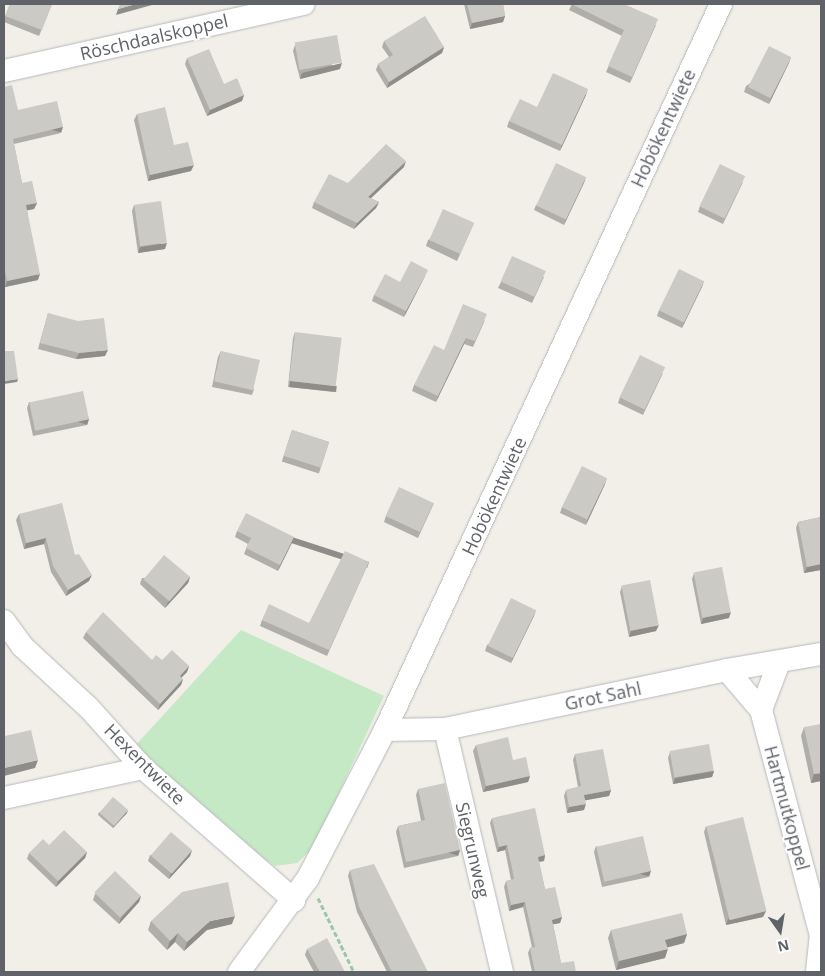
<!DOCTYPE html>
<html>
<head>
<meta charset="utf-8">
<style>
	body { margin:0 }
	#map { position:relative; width:825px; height:976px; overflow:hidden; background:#f1efe8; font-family:"Open Sans",sans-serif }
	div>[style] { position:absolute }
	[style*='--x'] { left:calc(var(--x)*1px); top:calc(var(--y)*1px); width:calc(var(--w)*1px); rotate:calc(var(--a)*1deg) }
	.green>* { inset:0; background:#c5e8c5 }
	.path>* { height:3px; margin-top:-1.5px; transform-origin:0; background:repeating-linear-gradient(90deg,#9cc7a9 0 5px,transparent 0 7.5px) }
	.roads { filter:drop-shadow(0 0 1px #b5b8bc) drop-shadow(0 0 1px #b5b8bc) }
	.street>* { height:22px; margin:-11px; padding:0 11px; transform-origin:11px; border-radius:11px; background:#fff }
	.wall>* { inset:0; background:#afaea9; transform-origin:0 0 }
	.shaded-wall>* { inset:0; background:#8f8d8a; transform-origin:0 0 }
	.building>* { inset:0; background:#cccac5; transform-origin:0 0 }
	span { translate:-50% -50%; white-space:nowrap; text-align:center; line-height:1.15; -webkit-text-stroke:4px #fff; paint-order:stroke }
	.street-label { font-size:18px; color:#5f6368 }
	.frame { position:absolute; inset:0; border:5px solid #5f6368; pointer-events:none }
	.north { position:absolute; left:755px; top:906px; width:50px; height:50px; -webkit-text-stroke:4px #fff; paint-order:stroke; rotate:167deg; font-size:14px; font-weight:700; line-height:20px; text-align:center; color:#5f6368 }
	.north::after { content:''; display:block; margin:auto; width:18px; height:22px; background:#5f6368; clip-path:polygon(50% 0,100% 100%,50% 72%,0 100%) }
</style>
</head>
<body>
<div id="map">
	<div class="green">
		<div style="clip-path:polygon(241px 630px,384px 696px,313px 848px,297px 863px,275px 866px,263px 858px,135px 746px)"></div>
	</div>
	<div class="path">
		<div style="--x:318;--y:898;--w:82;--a:64.1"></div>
	</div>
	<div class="roads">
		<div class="street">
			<div style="--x:4;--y:71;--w:307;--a:-12.6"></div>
			<div style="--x:4;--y:621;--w:31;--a:54"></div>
			<div style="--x:22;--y:646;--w:91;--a:42.8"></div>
			<div style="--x:89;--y:708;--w:81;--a:48"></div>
			<div style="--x:143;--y:768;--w:201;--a:41.2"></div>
			<div style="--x:727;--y:670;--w:52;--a:49.6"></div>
			<div style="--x:761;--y:710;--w:234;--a:75.1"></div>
			<div style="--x:761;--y:710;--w:51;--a:-69.4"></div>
			<div style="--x:445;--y:729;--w:250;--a:76.8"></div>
			<div style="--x:385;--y:730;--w:60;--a:-1"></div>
			<div style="--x:445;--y:729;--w:288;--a:-11.8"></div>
			<div style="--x:727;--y:670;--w:95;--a:-9.7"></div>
			<div style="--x:4;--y:798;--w:142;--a:-12.2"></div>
			<div style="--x:239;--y:972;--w:117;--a:-53.7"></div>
			<div style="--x:308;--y:878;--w:167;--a:-62.5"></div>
			<div style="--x:385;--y:730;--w:800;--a:-65.16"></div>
			<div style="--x:817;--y:972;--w:36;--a:-84"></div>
		</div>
	</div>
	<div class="wall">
		<div style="clip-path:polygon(10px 4px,52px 4px,39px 36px,4px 22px,4px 19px)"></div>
		<div style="clip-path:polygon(464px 4px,503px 4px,505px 16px,503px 22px,470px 29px)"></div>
		<div style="clip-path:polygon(572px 4px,656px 25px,630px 83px,606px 72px,622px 36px,569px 10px)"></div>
		<div style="clip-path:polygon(384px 41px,444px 47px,442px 53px,387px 88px,376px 70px,378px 64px,389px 57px,382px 47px)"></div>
		<div style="clip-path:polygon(295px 45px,340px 69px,300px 79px,293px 51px)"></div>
		<div style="clip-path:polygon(791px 57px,769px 104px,744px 92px,746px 86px)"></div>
		<div style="clip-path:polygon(187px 58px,224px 84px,244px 95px,242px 101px,207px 116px,185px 64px)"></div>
		<div style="clip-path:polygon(4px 87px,18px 110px,61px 133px,14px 144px,22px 183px,37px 203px,34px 209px,27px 210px,38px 280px,5px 287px,4px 282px)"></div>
		<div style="clip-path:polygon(586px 95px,560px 151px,507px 127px,509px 121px,537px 107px)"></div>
		<div style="clip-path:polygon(137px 114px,174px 145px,191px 171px,148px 181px,134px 120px)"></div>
		<div style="clip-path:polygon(404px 167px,370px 198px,379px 202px,376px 208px,354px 229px,312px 208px,314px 202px,348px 183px)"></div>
		<div style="clip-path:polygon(586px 177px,564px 225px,534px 210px,536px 205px)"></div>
		<div style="clip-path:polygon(743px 182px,723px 224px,698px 212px,700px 206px)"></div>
		<div style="clip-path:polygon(134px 205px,165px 249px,138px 253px,132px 211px)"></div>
		<div style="clip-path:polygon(474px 223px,457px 261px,426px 246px,428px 240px)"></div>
		<div style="clip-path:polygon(425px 276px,404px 317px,372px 301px,374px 295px,400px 282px)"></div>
		<div style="clip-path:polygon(544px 277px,532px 303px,498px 288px,501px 282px)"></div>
		<div style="clip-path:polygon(704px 281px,682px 328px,657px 316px,659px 310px)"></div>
		<div style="clip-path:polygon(48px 313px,105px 356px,76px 359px,38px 349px)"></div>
		<div style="clip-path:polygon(485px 320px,473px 347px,464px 344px,436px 402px,412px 391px,414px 385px,444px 350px)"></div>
		<div style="clip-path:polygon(295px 332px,334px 392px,288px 387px,293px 338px)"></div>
		<div style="clip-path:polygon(221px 351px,254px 389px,252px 395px,212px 387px,218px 357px)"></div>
		<div style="clip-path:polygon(663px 373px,643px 415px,618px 403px,620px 397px)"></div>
		<div style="clip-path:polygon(29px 402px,89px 419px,87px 425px,33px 436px,27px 408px)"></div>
		<div style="left:292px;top:430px;width:39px;height:33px;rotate:18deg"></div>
		<div style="clip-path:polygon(605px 484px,586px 525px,560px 513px,562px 507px)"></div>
		<div style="clip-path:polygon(434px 503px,418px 538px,384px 522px,386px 516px)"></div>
		<div style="clip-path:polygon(19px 514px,75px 555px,89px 581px,66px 596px,51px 572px,44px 544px,24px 549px,16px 520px)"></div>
		<div style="clip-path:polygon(821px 517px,821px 570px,804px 573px,796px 528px,798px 522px)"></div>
		<div style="clip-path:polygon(237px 531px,294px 537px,278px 571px,244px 554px,248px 544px,235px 537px)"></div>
		<div style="clip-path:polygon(369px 562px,327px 656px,260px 626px,262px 620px,309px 623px)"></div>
		<div style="clip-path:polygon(694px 573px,729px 618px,701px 624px,692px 579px)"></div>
		<div style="clip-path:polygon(190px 577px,188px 583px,165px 608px,140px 584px,142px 578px)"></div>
		<div style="clip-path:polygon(622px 586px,656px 631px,629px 637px,620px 592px)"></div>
		<div style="clip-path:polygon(536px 610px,511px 663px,485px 651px,487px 645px)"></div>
		<div style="clip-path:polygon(86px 632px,152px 660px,162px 660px,189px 666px,187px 672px,181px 678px,183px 679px,181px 685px,158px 710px,83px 638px)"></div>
		<div style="clip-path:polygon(804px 727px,821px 781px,811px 783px,801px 736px)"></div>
		<div style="clip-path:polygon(476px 745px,513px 760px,530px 776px,528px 782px,483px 792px,473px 751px)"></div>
		<div style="clip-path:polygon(670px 752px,714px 771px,712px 777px,673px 784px,668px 758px)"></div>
		<div style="clip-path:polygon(575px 754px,611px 790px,609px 796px,585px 800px,584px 810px,567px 813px,564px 796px,566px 790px,578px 787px,573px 760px)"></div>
		<div style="clip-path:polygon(418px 789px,460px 850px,458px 856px,404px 868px,396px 832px,398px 826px,421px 821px,416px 795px)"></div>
		<div style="clip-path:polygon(99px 812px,127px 813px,113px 828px,98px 815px)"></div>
		<div style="clip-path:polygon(492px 818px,545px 855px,544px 861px,539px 862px,545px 889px,562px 917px,560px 923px,553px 924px,561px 963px,576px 972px,532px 972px,528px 953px,530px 948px,532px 947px,523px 907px,509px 911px,504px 887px,506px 881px,511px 880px,505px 850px,497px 852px,490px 823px)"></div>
		<div style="clip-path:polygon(706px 826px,766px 911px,763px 917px,726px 925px,704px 832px)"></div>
		<div style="clip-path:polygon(49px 845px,87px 852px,85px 858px,56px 887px,27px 859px,29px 853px)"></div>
		<div style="clip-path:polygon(596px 846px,649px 877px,602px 887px,594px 852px)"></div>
		<div style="clip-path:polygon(192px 850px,190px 856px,169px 879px,148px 861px,150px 855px)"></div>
		<div style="clip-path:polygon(350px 870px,428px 972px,387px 972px,357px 912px,348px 876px)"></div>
		<div style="clip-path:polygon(95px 894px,141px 896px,139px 902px,119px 924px,93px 900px)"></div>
		<div style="clip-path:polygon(151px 921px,232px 924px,207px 930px,184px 951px,175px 942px,167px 950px,148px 930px)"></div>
		<div style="clip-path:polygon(611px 930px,687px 934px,684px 943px,667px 947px,665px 958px,616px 970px,608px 938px)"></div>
		<div style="clip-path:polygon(307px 949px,345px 972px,314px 972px,305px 955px)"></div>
	</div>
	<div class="shaded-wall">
		<div style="clip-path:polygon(136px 4px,152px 4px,152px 5px,116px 15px,118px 9px)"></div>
		<div style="clip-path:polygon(505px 16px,503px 22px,470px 29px,472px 23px)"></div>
		<div style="clip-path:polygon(444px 47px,442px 53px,387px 88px,389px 82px)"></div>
		<div style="clip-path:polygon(791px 57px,789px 63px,769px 104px,771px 98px)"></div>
		<div style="clip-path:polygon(342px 63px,340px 69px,300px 79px,302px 73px)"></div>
		<div style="clip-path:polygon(588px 89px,586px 95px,560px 151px,562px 145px)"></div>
		<div style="clip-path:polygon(244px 95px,242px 101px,207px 116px,210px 110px)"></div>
		<div style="left:63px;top:127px;width:6px;height:51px;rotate:108deg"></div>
		<div style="clip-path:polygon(406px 161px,404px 167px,366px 203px,368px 197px)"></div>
		<div style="clip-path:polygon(194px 165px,191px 171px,148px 181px,150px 175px)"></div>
		<div style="clip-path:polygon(586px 177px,584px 183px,564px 225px,566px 219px)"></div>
		<div style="clip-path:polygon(379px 202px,376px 208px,354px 229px,357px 223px)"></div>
		<div style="clip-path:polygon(37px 203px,34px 209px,24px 211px,26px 205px)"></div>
		<div style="clip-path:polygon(167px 243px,165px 249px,138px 253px,140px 247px)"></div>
		<div style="clip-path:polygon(428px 270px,425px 276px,404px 317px,406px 311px)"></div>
		<div style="clip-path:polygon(40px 274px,38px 280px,5px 287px,7px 281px)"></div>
		<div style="clip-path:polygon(704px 281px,702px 287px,682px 328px,684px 322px)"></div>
		<div style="clip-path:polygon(466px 338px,464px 344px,436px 402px,438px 396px)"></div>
		<div style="clip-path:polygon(108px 350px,105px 356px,76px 359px,79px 353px)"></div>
		<div style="clip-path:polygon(18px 379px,17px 382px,4px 384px,4px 381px)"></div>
		<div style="left:290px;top:381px;width:47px;height:6px;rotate:6deg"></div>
		<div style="left:89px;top:419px;width:6px;height:55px;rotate:108deg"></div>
		<div style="clip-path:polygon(607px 478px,605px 484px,586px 525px,588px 519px)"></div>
		<div style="clip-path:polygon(294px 537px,292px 543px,278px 571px,280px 565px)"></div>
		<div style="clip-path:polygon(46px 538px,44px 544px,24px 549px,26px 543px)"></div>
		<div style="left:369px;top:562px;width:6px;height:97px;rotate:108deg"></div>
		<div style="clip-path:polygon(821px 564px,821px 570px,804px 573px,807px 567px)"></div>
		<div style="clip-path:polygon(92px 575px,89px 581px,66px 596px,68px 590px)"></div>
		<div style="clip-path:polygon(190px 577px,188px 583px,165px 608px,168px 602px)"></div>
		<div style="clip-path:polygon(536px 610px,534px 616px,511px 663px,513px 657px)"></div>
		<div style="clip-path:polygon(731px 612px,729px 618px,701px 624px,703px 618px)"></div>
		<div style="clip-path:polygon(659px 625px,656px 631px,629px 637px,631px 631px)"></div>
		<div style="clip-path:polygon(189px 666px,187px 672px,177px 682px,180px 676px)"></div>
		<div style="clip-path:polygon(183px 679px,181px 685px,158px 710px,160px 704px)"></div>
		<div style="clip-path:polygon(38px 760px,35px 768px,4px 776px,4px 768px)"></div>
		<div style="clip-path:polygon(714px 771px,712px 777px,673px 784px,675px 778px)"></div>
		<div style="clip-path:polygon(821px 773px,821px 781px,811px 783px,814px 774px)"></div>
		<div style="clip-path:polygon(530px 776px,528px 782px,483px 792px,486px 786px)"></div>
		<div style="clip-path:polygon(611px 790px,609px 796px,582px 801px,584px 795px)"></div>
		<div style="clip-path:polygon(586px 804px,584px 810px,567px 813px,569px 807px)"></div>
		<div style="clip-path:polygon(128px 810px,127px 813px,113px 828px,114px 825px)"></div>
		<div style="clip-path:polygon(507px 845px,505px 850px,497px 852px,499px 847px)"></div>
		<div style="clip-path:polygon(192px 850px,190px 856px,169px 879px,171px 873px)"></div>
		<div style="left:460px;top:850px;width:6px;height:55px;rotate:108deg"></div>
		<div style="clip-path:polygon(87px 852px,85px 858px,56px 887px,58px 881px)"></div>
		<div style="clip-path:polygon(545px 855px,544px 861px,536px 862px,538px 857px)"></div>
		<div style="left:651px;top:871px;width:6px;height:48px;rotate:108deg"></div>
		<div style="clip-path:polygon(141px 896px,139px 902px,119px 924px,121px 918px)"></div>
		<div style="clip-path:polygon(525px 902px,523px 907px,509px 911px,511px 905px)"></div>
		<div style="clip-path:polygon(766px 911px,763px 917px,726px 925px,728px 919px)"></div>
		<div style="clip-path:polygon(235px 916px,232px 924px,207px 930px,184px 951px,187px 942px,210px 921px)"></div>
		<div style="clip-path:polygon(562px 917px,560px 923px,550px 925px,552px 920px)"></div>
		<div style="clip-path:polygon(178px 933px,175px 942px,167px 950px,170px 941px)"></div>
		<div style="clip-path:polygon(687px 934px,684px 943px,662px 949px,665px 940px)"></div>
		<div style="clip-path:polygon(668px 949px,665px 958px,616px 970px,619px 961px)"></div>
	</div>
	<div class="building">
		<div style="clip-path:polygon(10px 4px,52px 4px,42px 30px,5px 16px)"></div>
		<div style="clip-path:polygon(120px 4px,136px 4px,118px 9px)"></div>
		<div style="clip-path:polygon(467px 4px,503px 4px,505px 16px,472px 23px)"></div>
		<div style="clip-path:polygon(571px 4px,624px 4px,658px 19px,632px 77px,608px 66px,624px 30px)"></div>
		<div style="clip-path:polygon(425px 16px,444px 47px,389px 82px,378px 64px,393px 55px,384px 41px)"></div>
		<div style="left:337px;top:35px;width:28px;height:43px;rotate:80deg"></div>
		<div style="left:769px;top:46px;width:25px;height:46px;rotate:27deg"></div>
		<div style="clip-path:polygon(209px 49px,224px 84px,237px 78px,244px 95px,210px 110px,187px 58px)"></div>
		<div style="clip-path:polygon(553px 73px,588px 89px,562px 145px,509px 121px,520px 99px,537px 107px)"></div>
		<div style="clip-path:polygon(12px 85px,18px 110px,57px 101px,63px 127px,13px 139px,22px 183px,32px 181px,37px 203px,26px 205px,40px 274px,7px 281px,4px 266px,4px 87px)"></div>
		<div style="clip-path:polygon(165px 107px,174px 145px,188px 142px,194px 165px,150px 175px,137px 114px)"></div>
		<div style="clip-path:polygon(386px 144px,406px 161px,368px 197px,379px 202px,357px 223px,314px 202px,329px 174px,348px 183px)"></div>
		<div style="left:556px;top:163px;width:33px;height:47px;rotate:25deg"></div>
		<div style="left:720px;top:164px;width:28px;height:47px;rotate:26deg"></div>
		<div style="left:161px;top:201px;width:42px;height:27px;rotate:82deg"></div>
		<div style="left:443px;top:209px;width:34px;height:34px;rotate:24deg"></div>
		<div style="left:512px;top:256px;width:37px;height:28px;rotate:24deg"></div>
		<div style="clip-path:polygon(411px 261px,428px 270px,406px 311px,374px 295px,385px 274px,400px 282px)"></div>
		<div style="left:679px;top:269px;width:28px;height:46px;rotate:26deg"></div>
		<div style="clip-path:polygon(463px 304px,487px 314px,475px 341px,466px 338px,438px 396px,414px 385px,434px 345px,444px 350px)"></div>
		<div style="clip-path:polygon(48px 313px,78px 321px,104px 318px,108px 350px,79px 353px,40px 343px)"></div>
		<div style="left:295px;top:332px;width:47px;height:49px;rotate:7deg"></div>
		<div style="clip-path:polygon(4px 351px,14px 351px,18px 379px,4px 381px)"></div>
		<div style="left:221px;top:351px;width:40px;height:31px;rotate:13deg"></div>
		<div style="left:640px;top:355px;width:28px;height:47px;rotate:26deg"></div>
		<div style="left:83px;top:391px;width:29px;height:55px;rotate:78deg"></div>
		<div style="left:292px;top:430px;width:39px;height:27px;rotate:18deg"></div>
		<div style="left:582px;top:466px;width:28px;height:46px;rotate:26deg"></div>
		<div style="left:399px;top:487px;width:38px;height:32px;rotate:25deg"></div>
		<div style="clip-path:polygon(62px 503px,75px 555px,79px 554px,92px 575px,68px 590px,53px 566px,46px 538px,26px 543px,19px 514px)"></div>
		<div style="clip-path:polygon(246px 513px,294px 537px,280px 565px,246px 548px,251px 538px,237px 531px)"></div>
		<div style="clip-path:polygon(821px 517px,821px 564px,807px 567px,798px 522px)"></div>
		<div style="clip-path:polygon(345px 551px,369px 562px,329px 650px,262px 620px,269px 604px,309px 623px)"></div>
		<div style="left:164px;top:555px;width:34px;height:32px;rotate:40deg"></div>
		<div style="left:722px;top:567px;width:46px;height:29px;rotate:79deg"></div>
		<div style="left:650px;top:580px;width:46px;height:29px;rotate:79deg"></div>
		<div style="left:511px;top:598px;width:28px;height:53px;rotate:26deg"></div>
		<div style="clip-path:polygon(103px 612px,152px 660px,156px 655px,162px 660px,172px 650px,189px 666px,180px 676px,183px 679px,160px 704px,86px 632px)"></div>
		<div style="clip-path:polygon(821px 724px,821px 773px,814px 774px,804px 727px)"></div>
		<div style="clip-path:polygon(4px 729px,5px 736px,31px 730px,38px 760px,4px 768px)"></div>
		<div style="clip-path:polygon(508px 737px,513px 760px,526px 757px,530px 776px,486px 786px,476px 745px)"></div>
		<div style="left:709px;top:744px;width:27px;height:40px;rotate:80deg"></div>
		<div style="clip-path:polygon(603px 749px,611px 790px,584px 795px,586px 804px,569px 807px,566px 790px,581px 786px,575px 754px)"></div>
		<div style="clip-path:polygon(445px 783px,460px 850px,406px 862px,398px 826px,425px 820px,418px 789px)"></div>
		<div style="left:113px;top:797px;width:20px;height:21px;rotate:41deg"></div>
		<div style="clip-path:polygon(535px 808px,545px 855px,538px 857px,545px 889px,555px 887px,562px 917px,552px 920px,561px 963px,574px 961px,576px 972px,535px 972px,530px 948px,535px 947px,525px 902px,511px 905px,506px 881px,514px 879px,511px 863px,507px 845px,499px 847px,492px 818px)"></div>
		<div style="left:743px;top:817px;width:97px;height:38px;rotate:76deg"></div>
		<div style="clip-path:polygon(64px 830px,87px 852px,58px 881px,29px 853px,43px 839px,49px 845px)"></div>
		<div style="left:171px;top:832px;width:28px;height:31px;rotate:41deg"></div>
		<div style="left:643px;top:836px;width:36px;height:48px;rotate:77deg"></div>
		<div style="clip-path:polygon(374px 864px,428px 972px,392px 972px,359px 907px,350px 870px)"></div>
		<div style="left:115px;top:871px;width:36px;height:30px;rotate:44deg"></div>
		<div style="clip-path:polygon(228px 882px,235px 916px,210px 921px,187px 942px,178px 933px,170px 941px,151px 921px,182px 892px)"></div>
		<div style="clip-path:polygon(682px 913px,687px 934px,665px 940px,668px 949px,619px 961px,611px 930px)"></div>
		<div style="clip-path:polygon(327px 938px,345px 972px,320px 972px,307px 949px)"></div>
	</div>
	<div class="street-label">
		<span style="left:154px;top:37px;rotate:-13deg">Röschdaalskoppel</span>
		<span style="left:663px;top:128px;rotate:-65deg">Hobökentwiete</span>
		<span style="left:494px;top:496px;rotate:-65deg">Hobökentwiete</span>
		<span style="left:603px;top:696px;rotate:-12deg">Grot Sahl</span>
		<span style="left:145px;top:764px;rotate:45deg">Hexentwiete</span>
		<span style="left:787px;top:808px;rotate:75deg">Hartmutkoppel</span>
		<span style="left:473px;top:850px;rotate:77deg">Siegrunweg</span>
	</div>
	<div class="frame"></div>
	<div class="north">N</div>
</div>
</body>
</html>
